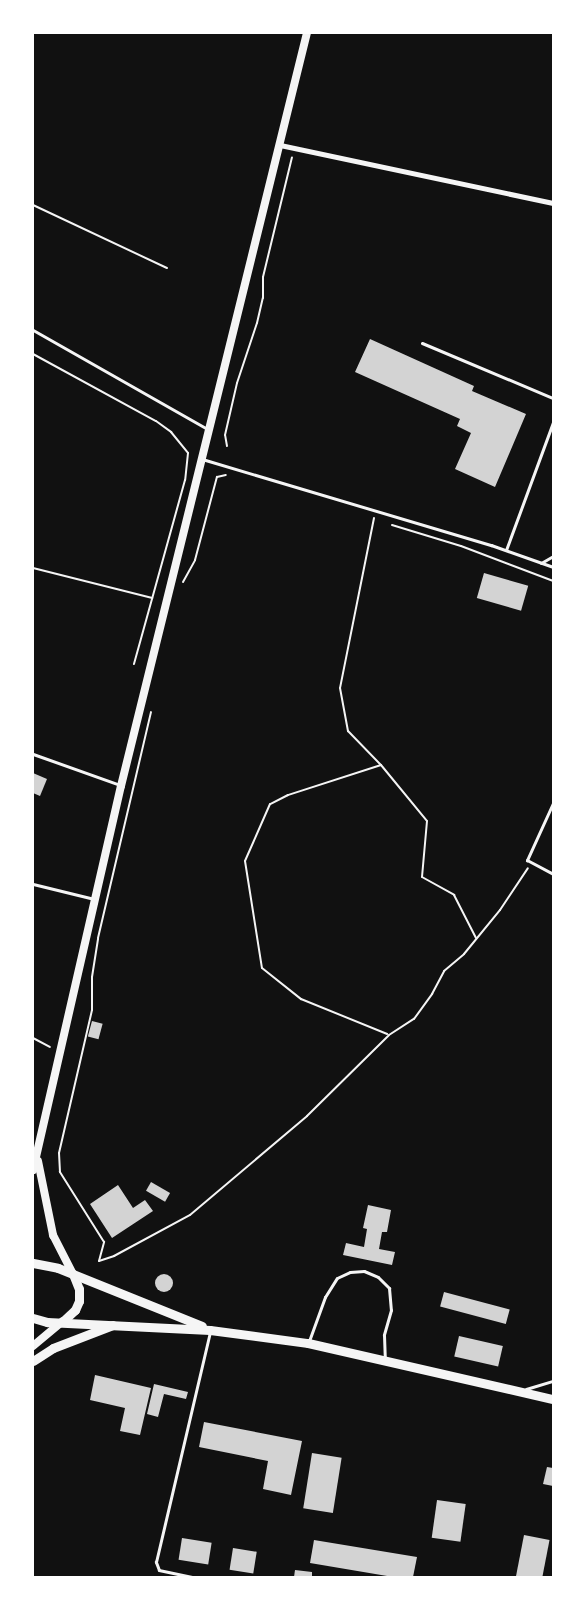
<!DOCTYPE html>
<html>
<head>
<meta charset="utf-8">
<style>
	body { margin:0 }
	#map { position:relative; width:586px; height:1610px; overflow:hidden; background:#111; font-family:"Exo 2",sans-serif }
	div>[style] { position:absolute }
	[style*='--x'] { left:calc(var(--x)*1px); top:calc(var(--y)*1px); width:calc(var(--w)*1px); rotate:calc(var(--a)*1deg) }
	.building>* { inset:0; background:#d3d3d3; transform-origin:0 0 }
	.round { border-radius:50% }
	.path>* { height:2px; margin:-1px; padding:0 1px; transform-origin:1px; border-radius:1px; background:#f5f5f5 }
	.service>* { height:3px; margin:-1.5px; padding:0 1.5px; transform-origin:1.5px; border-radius:1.5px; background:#f5f5f5 }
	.minor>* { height:5px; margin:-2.5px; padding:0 2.5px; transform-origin:2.5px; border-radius:2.5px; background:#f5f5f5 }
	.primary>* { height:8px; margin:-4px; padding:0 4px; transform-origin:4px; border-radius:4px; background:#f5f5f5 }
	.trunk>* { height:9px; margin:-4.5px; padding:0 4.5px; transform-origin:4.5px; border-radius:4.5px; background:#f5f5f5 }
	span { translate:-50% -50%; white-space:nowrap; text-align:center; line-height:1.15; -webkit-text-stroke:6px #fff; paint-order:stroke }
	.frame { position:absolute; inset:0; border:34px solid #fff; pointer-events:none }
</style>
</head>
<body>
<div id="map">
	<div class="building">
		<div style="clip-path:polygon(370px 339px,474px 386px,472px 391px,526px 414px,495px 487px,455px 469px,471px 433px,457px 426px,460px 419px,355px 372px)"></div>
		<div style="left:484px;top:573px;width:46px;height:26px;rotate:16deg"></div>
		<div style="clip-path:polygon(33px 773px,47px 779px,40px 796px,33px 793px)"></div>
		<div style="left:92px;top:1021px;width:11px;height:16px;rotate:15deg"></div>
		<div style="left:151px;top:1182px;width:22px;height:10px;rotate:30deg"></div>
		<div style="clip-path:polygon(118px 1185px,133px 1208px,145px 1200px,153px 1211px,112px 1238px,90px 1204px)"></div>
		<div style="clip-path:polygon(368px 1205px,391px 1210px,387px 1232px,382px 1232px,379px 1249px,395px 1252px,392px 1265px,343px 1255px,346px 1243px,364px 1247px,367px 1229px,363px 1228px)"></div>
		<div class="round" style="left:155px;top:1274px;width:18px;height:18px"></div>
		<div style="left:444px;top:1292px;width:68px;height:15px;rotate:15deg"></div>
		<div style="left:459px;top:1336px;width:45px;height:21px;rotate:13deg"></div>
		<div style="clip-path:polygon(95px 1375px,151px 1388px,140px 1435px,120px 1431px,125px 1408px,90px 1400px)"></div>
		<div style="clip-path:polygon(154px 1384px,188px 1392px,186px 1399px,164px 1394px,158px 1417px,147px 1414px)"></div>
		<div style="clip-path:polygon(204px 1422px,302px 1441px,291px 1495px,263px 1489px,268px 1461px,199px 1447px)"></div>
		<div style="left:312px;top:1453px;width:30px;height:56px;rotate:9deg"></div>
		<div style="clip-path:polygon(547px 1467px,553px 1468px,553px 1486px,543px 1484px)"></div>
		<div style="left:437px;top:1500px;width:29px;height:38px;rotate:8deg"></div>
		<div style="left:524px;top:1535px;width:26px;height:43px;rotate:11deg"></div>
		<div style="left:182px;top:1538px;width:30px;height:22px;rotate:9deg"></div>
		<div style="clip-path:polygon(314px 1540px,417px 1557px,413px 1577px,393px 1577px,310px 1563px)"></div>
		<div style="left:233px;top:1548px;width:24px;height:22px;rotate:9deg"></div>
		<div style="clip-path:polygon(295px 1570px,312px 1572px,312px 1577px,294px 1577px)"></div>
	</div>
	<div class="path">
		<div style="--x:33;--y:205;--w:148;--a:25.2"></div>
		<div style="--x:33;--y:354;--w:140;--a:28.6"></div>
		<div style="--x:156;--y:421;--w:19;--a:36"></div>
		<div style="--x:171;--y:432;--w:27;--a:51"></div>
		<div style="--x:188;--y:453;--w:27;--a:96"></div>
		<div style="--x:185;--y:480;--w:191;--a:105.5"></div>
		<div style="--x:227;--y:446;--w:11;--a:-100"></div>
		<div style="--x:225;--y:435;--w:53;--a:-77"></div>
		<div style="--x:237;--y:383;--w:63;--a:-71.6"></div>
		<div style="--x:257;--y:323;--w:26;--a:-77"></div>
		<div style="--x:263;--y:298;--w:21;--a:-90"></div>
		<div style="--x:263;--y:277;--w:123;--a:-76.4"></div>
		<div style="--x:374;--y:518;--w:173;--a:101.3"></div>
		<div style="--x:340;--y:688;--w:44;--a:79.5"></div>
		<div style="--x:348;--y:731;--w:47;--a:45.9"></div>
		<div style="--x:381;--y:765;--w:72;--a:50.6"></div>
		<div style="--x:427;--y:821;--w:56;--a:95.1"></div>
		<div style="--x:422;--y:877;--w:37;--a:29"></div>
		<div style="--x:454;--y:895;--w:48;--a:62.9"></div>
		<div style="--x:392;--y:525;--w:72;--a:16.9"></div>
		<div style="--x:461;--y:546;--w:98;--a:20.8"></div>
		<div style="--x:33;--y:568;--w:123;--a:14.1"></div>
		<div style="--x:183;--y:582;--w:25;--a:-61"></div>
		<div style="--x:195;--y:560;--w:86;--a:-75.2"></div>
		<div style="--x:217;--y:477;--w:9;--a:-13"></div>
		<div style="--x:381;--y:765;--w:98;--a:162.1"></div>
		<div style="--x:288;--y:795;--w:20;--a:153"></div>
		<div style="--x:270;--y:804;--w:62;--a:113.7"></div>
		<div style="--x:245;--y:861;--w:108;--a:81"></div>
		<div style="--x:262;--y:968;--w:50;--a:38.5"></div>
		<div style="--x:301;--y:999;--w:93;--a:22.1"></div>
		<div style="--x:33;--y:1038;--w:19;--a:28"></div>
		<div style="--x:99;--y:1261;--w:20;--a:-75"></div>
		<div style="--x:104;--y:1242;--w:83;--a:-122.2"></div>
		<div style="--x:60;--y:1172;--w:19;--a:-93"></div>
		<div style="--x:59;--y:1153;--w:147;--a:-77"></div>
		<div style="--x:92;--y:1010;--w:33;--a:-90"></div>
		<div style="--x:92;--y:977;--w:39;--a:-81"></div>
		<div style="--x:98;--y:938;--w:232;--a:-76.8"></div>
		<div style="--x:99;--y:1261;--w:16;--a:-18"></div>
		<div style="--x:114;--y:1256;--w:86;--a:-28.3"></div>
		<div style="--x:190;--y:1215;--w:153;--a:-40.2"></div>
		<div style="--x:307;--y:1116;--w:115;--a:-44.6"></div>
		<div style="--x:389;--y:1035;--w:30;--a:-33"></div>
		<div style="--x:414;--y:1019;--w:31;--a:-54"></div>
		<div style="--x:432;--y:994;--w:26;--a:-62"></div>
		<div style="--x:444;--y:971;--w:26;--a:-40"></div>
		<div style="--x:464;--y:954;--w:57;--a:-50.7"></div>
		<div style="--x:500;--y:910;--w:50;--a:-56.3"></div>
	</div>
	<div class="service">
		<div style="--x:33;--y:330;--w:200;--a:29.6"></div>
		<div style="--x:422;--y:343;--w:142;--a:22.8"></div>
		<div style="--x:202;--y:459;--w:302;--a:16.6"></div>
		<div style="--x:491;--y:545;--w:66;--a:19.5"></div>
		<div style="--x:506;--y:550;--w:136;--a:-69.8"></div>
		<div style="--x:541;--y:563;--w:14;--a:-30"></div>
		<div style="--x:33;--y:754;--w:92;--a:19.6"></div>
		<div style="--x:553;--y:803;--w:63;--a:114.5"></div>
		<div style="--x:527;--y:860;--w:30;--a:28"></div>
		<div style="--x:33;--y:884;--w:63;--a:13.8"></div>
		<div style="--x:309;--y:1341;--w:47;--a:-70"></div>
		<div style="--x:325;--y:1297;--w:22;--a:-58"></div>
		<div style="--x:337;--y:1278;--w:14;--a:-25"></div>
		<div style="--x:350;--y:1272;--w:14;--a:-4"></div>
		<div style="--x:364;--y:1271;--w:15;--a:23"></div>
		<div style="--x:378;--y:1277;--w:16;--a:45"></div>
		<div style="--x:389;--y:1288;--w:22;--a:85"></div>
		<div style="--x:391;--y:1310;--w:26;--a:106"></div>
		<div style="--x:384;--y:1335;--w:23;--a:88"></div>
		<div style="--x:526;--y:1389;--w:28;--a:-17"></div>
		<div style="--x:192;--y:1577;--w:34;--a:-168"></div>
		<div style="--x:159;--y:1570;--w:9;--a:-111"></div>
		<div style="--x:156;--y:1562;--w:237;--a:-76.8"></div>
	</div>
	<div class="minor">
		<div style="--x:280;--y:145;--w:279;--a:12"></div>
	</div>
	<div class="primary">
		<div style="--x:38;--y:1161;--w:76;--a:78.5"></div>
		<div style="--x:53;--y:1235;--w:44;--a:62.9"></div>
		<div style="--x:33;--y:1170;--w:394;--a:-77.1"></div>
		<div style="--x:121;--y:786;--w:776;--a:-76.13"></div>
		<div style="--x:33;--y:1346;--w:38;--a:-40"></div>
	</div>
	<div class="trunk">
		<div style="--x:33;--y:1263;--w:25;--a:11"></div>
		<div style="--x:58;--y:1268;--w:155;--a:21.9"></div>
		<div style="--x:33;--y:1318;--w:15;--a:16"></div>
		<div style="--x:47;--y:1322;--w:163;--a:2.8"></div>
		<div style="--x:210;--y:1330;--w:99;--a:7.6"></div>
		<div style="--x:308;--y:1343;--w:251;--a:12.9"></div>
		<div style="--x:62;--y:1322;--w:18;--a:-43"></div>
		<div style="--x:75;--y:1310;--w:10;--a:-66"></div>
		<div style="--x:79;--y:1301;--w:12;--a:-90"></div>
		<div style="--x:79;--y:1289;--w:16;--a:-112"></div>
		<div style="--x:33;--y:1361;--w:24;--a:-33"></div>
		<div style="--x:53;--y:1348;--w:64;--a:-21"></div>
	</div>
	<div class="frame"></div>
</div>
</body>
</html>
